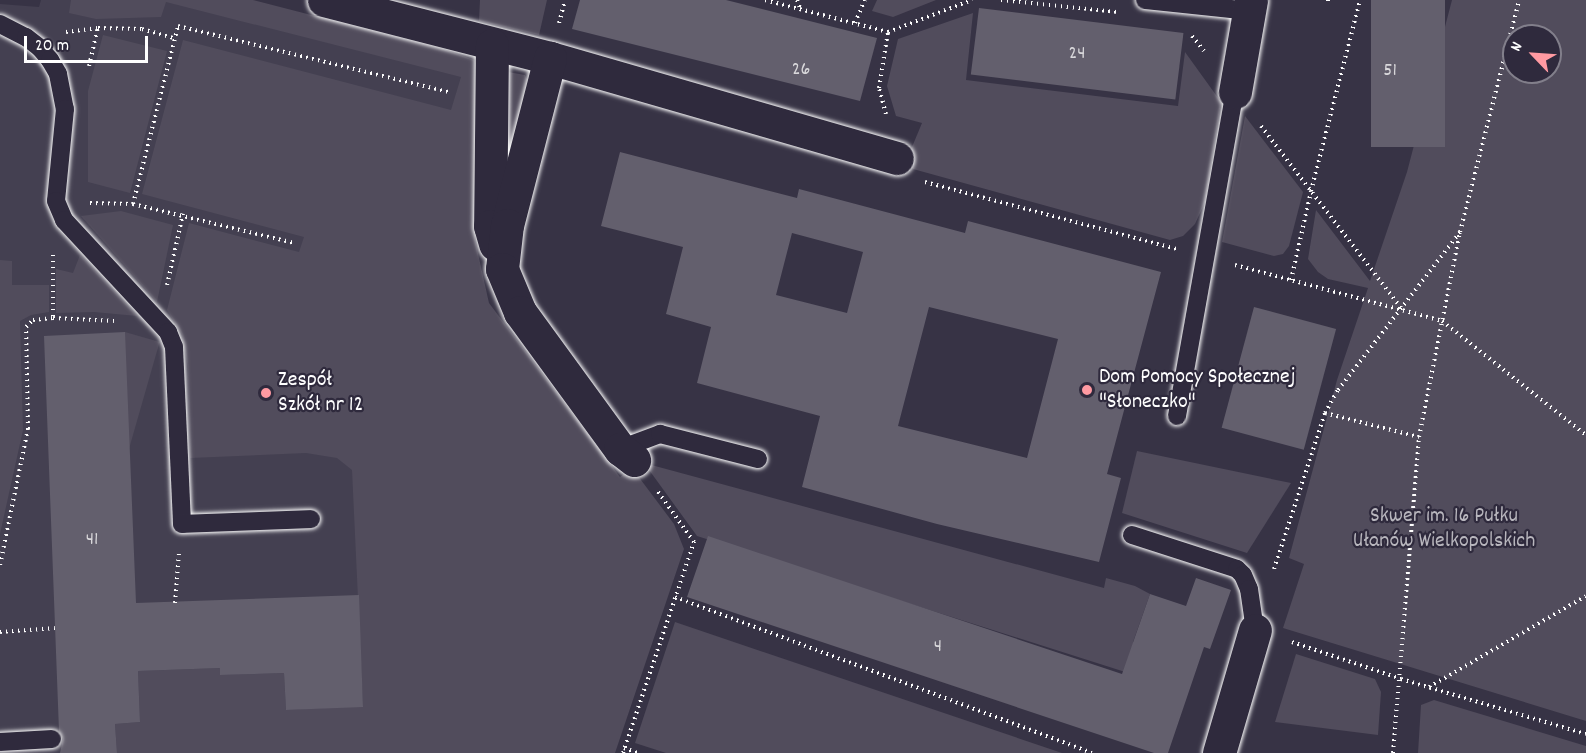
<!DOCTYPE html>
<html>
<head>
<meta charset="utf-8">
<style>
	body { margin:0 }
	#map { position:relative; width:1586px; height:753px; overflow:hidden; background:#373345; font-family:Dekko,sans-serif }
	div>[style] { position:absolute }
	[style*='--x'] { left:calc(var(--x)*1px); top:calc(var(--y)*1px); width:calc(var(--w)*1px); rotate:calc(var(--a)*1deg) }
	.built>* { inset:0; background:#444051 }
	.green>* { inset:0; background:#514c5c; transform-origin:0 0 }
	.building>* { inset:0; background:#635f6d; transform-origin:0 0 }
	.path>* { height:4px; margin-top:-2px; transform-origin:0; background:repeating-linear-gradient(90deg,#fff 0 1.5px,transparent 0 6px) }
	.roads { filter:drop-shadow(0 0 2px #fff) drop-shadow(0 0 2px #fff) }
	.service>* { height:18px; margin:-9px; padding:0 9px; transform-origin:9px; border-radius:9px; background:#2f2a3d }
	.minor>* { height:33px; margin:-16.5px; padding:0 16.5px; transform-origin:16.5px; border-radius:16.5px; background:#2f2a3d }
	.dots>* { width:16px; height:16px; translate:-50% -50%; box-sizing:border-box; border:3px solid #2f2a3d; border-radius:50% }
	span { translate:-50% -50%; white-space:nowrap; text-align:center; line-height:1.15; -webkit-text-stroke:4.5px #2f2a3d; paint-order:stroke }
	.number-label { font-size:20px; color:#d8d7da }
	.number-label span { -webkit-text-stroke-width:0 }
	.poi-label { font-size:22px; color:#fff }
	.left { translate:0 -50%; text-align:left }
	.park-label { font-size:22px; color:#b9b7be }
	.north { position:absolute; left:1502px; top:24px; width:60px; height:60px; box-sizing:border-box; background:#2f2a3d; border:2px solid #827f8b; border-radius:50%; rotate:295deg; font-size:16px; font-weight:700; line-height:24px; text-align:center; color:#fff }
	.north::after { content:''; display:block; margin:auto; width:21px; height:27px; background:#ff9aa2; clip-path:polygon(50% 0,100% 100%,50% 72%,0 100%) }
	.scale { position:absolute; left:24px; top:36px; width:124px; height:27px; box-sizing:border-box; border:3px solid #fff; border-top:0; padding-left:8px; font-size:18px; line-height:21px; white-space:nowrap; color:#fff; -webkit-text-stroke:4px #2f2a3d; paint-order:stroke }
</style>
</head>
<body>
<div id="map">
	<div class="built">
		<div style="clip-path:polygon(41px 0,228px 0,473px 63px,465px 308px,506px 753px,0 753px,0 4px,39px 7px)"></div>
	</div>
	<div class="green">
		<div style="clip-path:polygon(71px 0,253px 0,443px 49px,474px 60px,479px 68px,475px 240px,489px 303px,620px 477px,632px 468px,674px 524px,684px 549px,615px 753px,117px 753px,115px 724px,140px 722px,138px 671px,220px 668px,221px 675px,284px 673px,286px 710px,363px 706px,352px 470px,337px 458px,306px 453px,190px 458px,188px 367px,182px 334px,167px 310px,189px 223px,299px 252px,304px 237px,142px 194px,183px 40px,451px 110px,461px 77px,166px 2px,161px 17px,96px 19px,69px 13px)"></div>
		<div style="clip-path:polygon(480px 0,547px 0,539px 35px,479px 21px)"></div>
		<div style="clip-path:polygon(877px 0,936px 0,893px 17px,872px 11px)"></div>
		<div style="clip-path:polygon(evenodd,1452px 0,1586px 0,1586px 721px,1283px 628px,1304px 564px,1289px 558px,1337px 380px,1368px 288px,1328px 279px,1318px 272px,1308px 259px,1316px 210px,1370px 281px,1407px 172px,1452px 0,1514px 36px,1550px 36px,1550px 72px,1514px 72px,1514px 36px)"></div>
		<div style="clip-path:polygon(973px 13px,966px 80px,1178px 106px,1185px 52px,1221px 102px,1205px 202px,1195px 224px,1183px 236px,1170px 240px,913px 169px,907px 159px,922px 123px,896px 116px,887px 86px,898px 39px)"></div>
		<div style="clip-path:polygon(103px 35px,167px 51px,130px 193px,88px 182px,88px 91px)"></div>
		<div style="clip-path:polygon(503px 71px,525px 75px,527px 80px,504px 190px)"></div>
		<div style="clip-path:polygon(1245px 116px,1303px 192px,1289px 246px,1283px 254px,1274px 256px,1222px 242px)"></div>
		<div style="clip-path:polygon(121px 211px,173px 225px,157px 302px,81px 216px)"></div>
		<div style="clip-path:polygon(80px 255px,137px 316px,94px 312px,56px 313px,56px 269px,73px 273px)"></div>
		<div style="clip-path:polygon(0 260px,12px 261px,12px 285px,49px 285px,49px 312px,31px 315px,20px 321px,23px 430px,0 534px)"></div>
		<div style="left:125px;top:332px;width:36px;height:117px;rotate:16deg"></div>
		<div style="clip-path:polygon(1137px 451px,1291px 483px,1247px 553px,1122px 513px)"></div>
		<div style="clip-path:polygon(644px 463px,1104px 588px,1106px 578px,1135px 586px,1150px 594px,1133px 642px,1188px 692px,697px 536px)"></div>
		<div style="clip-path:polygon(675px 622px,1062px 753px,666px 753px,635px 743px)"></div>
		<div style="clip-path:polygon(1296px 654px,1375px 679px,1381px 692px,1378px 735px,1275px 722px)"></div>
		<div style="clip-path:polygon(1434px 700px,1586px 746px,1586px 753px,1418px 753px,1421px 705px)"></div>
	</div>
	<div class="building">
		<div style="clip-path:polygon(580px 0,726px 0,877px 38px,860px 101px,572px 29px)"></div>
		<div style="left:1371px;top:0;width:74px;height:147px"></div>
		<div style="left:979px;top:8px;width:206px;height:67px;rotate:7deg"></div>
		<div style="clip-path:polygon(evenodd,620px 152px,797px 198px,799px 189px,965px 233px,968px 221px,1161px 272px,1107px 474px,1121px 478px,1099px 562px,937px 524px,802px 487px,820px 416px,697px 383px,711px 327px,666px 314px,683px 247px,601px 226px,620px 152px,792px 233px,863px 252px,847px 313px,776px 295px,792px 233px,620px 152px,929px 307px,1058px 339px,1027px 458px,898px 426px,929px 307px)"></div>
		<div style="left:1254px;top:307px;width:85px;height:125px;rotate:15deg"></div>
		<div style="clip-path:polygon(125px 332px,136px 603px,359px 595px,363px 707px,286px 710px,284px 673px,220px 675px,220px 668px,138px 671px,140px 722px,115px 724px,117px 753px,60px 753px,63px 739px,59px 731px,44px 336px)"></div>
		<div style="clip-path:polygon(708px 536px,1122px 674px,1150px 594px,1186px 606px,1196px 578px,1231px 590px,1210px 649px,1204px 647px,1168px 753px,1154px 753px,687px 597px)"></div>
	</div>
	<div class="path">
		<div style="--x:765;--y:0;--w:127;--a:14.6"></div>
		<div style="--x:888;--y:32;--w:90;--a:-20.9"></div>
		<div style="--x:797;--y:0;--w:9;--a:69"></div>
		<div style="--x:1001;--y:0;--w:118;--a:5.9"></div>
		<div style="--x:1328;--y:0;--w:3;--a:90"></div>
		<div style="--x:559;--y:23;--w:24;--a:-75"></div>
		<div style="--x:855;--y:23;--w:25;--a:-67"></div>
		<div style="--x:66;--y:32;--w:32;--a:-7"></div>
		<div style="--x:1192;--y:36;--w:19;--a:51"></div>
		<div style="--x:89;--y:66;--w:39;--a:-77"></div>
		<div style="--x:98;--y:28;--w:44;--a:1.3"></div>
		<div style="--x:142;--y:29;--w:35;--a:16"></div>
		<div style="--x:886;--y:114;--w:27;--a:-105"></div>
		<div style="--x:879;--y:88;--w:57;--a:-80.9"></div>
		<div style="--x:1261;--y:126;--w:230;--a:52.4"></div>
		<div style="--x:925;--y:182;--w:260;--a:14.9"></div>
		<div style="--x:90;--y:203;--w:43;--a:1.3"></div>
		<div style="--x:133;--y:204;--w:166;--a:13.6"></div>
		<div style="--x:133;--y:204;--w:184;--a:-75.8"></div>
		<div style="--x:178;--y:26;--w:279;--a:13.7"></div>
		<div style="--x:53;--y:255;--w:63;--a:90"></div>
		<div style="--x:1235;--y:265;--w:214;--a:15.1"></div>
		<div style="--x:1442;--y:321;--w:184;--a:38.4"></div>
		<div style="--x:1291;--y:280;--w:91;--a:-77.3"></div>
		<div style="--x:1311;--y:191;--w:197;--a:-75.6"></div>
		<div style="--x:167;--y:285;--w:73;--a:-77.3"></div>
		<div style="--x:1325;--y:413;--w:97;--a:14.3"></div>
		<div style="--x:0;--y:565;--w:139;--a:-78.4"></div>
		<div style="--x:28;--y:429;--w:102;--a:-91.1"></div>
		<div style="--x:26;--y:327;--w:10;--a:-45"></div>
		<div style="--x:33;--y:320;--w:20;--a:-6"></div>
		<div style="--x:53;--y:318;--w:61;--a:2.8"></div>
		<div style="--x:1274;--y:569;--w:164;--a:-71.9"></div>
		<div style="--x:1325;--y:413;--w:26;--a:-61"></div>
		<div style="--x:1338;--y:390;--w:200;--a:-52.3"></div>
		<div style="--x:675;--y:597;--w:445;--a:20.5"></div>
		<div style="--x:175;--y:603;--w:50;--a:-85.4"></div>
		<div style="--x:0;--y:632;--w:55;--a:-4.2"></div>
		<div style="--x:1292;--y:642;--w:115;--a:18.7"></div>
		<div style="--x:1401;--y:679;--w:193;--a:16.6"></div>
		<div style="--x:1429;--y:687;--w:181;--a:-30.1"></div>
		<div style="--x:624;--y:748;--w:15;--a:20"></div>
		<div style="--x:623;--y:753;--w:223;--a:-71.4"></div>
		<div style="--x:694;--y:542;--w:65;--a:-125.6"></div>
		<div style="--x:1393;--y:753;--w:317;--a:-85.3"></div>
		<div style="--x:1419;--y:437;--w:209;--a:-78.7"></div>
		<div style="--x:1460;--y:232;--w:239;--a:-75.7"></div>
	</div>
	<div class="roads">
		<div class="service">
			<div style="--x:1145;--y:0;--w:106;--a:6"></div>
			<div style="--x:0;--y:24;--w:29;--a:27"></div>
			<div style="--x:26;--y:37;--w:18;--a:38"></div>
			<div style="--x:40;--y:48;--w:16;--a:50"></div>
			<div style="--x:50;--y:60;--w:16;--a:60"></div>
			<div style="--x:58;--y:74;--w:36;--a:79"></div>
			<div style="--x:65;--y:109;--w:92;--a:95.6"></div>
			<div style="--x:56;--y:201;--w:21;--a:67"></div>
			<div style="--x:64;--y:220;--w:153;--a:47.1"></div>
			<div style="--x:168;--y:332;--w:16;--a:68"></div>
			<div style="--x:174;--y:347;--w:177;--a:87.4"></div>
			<div style="--x:182;--y:524;--w:129;--a:-2.2"></div>
			<div style="--x:1177;--y:416;--w:329;--a:-79.9"></div>
			<div style="--x:620;--y:449;--w:43;--a:-20.6"></div>
			<div style="--x:660;--y:434;--w:101;--a:14.3"></div>
			<div style="--x:1132;--y:535;--w:110;--a:17.9"></div>
			<div style="--x:1237;--y:569;--w:8;--a:45"></div>
			<div style="--x:1243;--y:575;--w:15;--a:67"></div>
			<div style="--x:1249;--y:589;--w:41;--a:81.7"></div>
			<div style="--x:0;--y:742;--w:52;--a:-3.3"></div>
		</div>
		<div class="minor">
			<div style="--x:324;--y:0;--w:233;--a:14.4"></div>
			<div style="--x:550;--y:58;--w:361;--a:16.1"></div>
			<div style="--x:492;--y:45;--w:181;--a:90.6"></div>
			<div style="--x:490;--y:226;--w:19;--a:74"></div>
			<div style="--x:550;--y:58;--w:172;--a:104.4"></div>
			<div style="--x:507;--y:225;--w:44;--a:96.5"></div>
			<div style="--x:502;--y:269;--w:47;--a:67.3"></div>
			<div style="--x:520;--y:312;--w:170;--a:53.9"></div>
			<div style="--x:620;--y:449;--w:18;--a:38"></div>
			<div style="--x:1235;--y:92;--w:93;--a:-80.1"></div>
			<div style="--x:1219;--y:753;--w:128;--a:-73.7"></div>
		</div>
	</div>
	<div class="dots">
		<div style="left:1087px;top:390px;background:#ff9aa2"></div>
		<div style="left:266px;top:393px;background:#ff9aa2"></div>
	</div>
	<div class="number-label">
		<span style="left:1077px;top:54px">24</span>
		<span style="left:801px;top:70px">26</span>
		<span style="left:1390px;top:71px">51</span>
		<span style="left:92px;top:540px">41</span>
		<span style="left:938px;top:647px">4</span>
	</div>
	<div class="poi-label">
		<span class="left" style="left:1099px;top:390px">Dom Pomocy Społecznej<br>"Słoneczko"</span>
		<span class="left" style="left:278px;top:393px">Zespół<br>Szkół nr 12</span>
	</div>
	<div class="park-label">
		<span style="left:1444px;top:529px">Skwer im. 16 Pułku<br>Ułanów Wielkopolskich</span>
	</div>
	<div class="north">N</div>
	<div class="scale">20 m</div>
</div>
</body>
</html>
